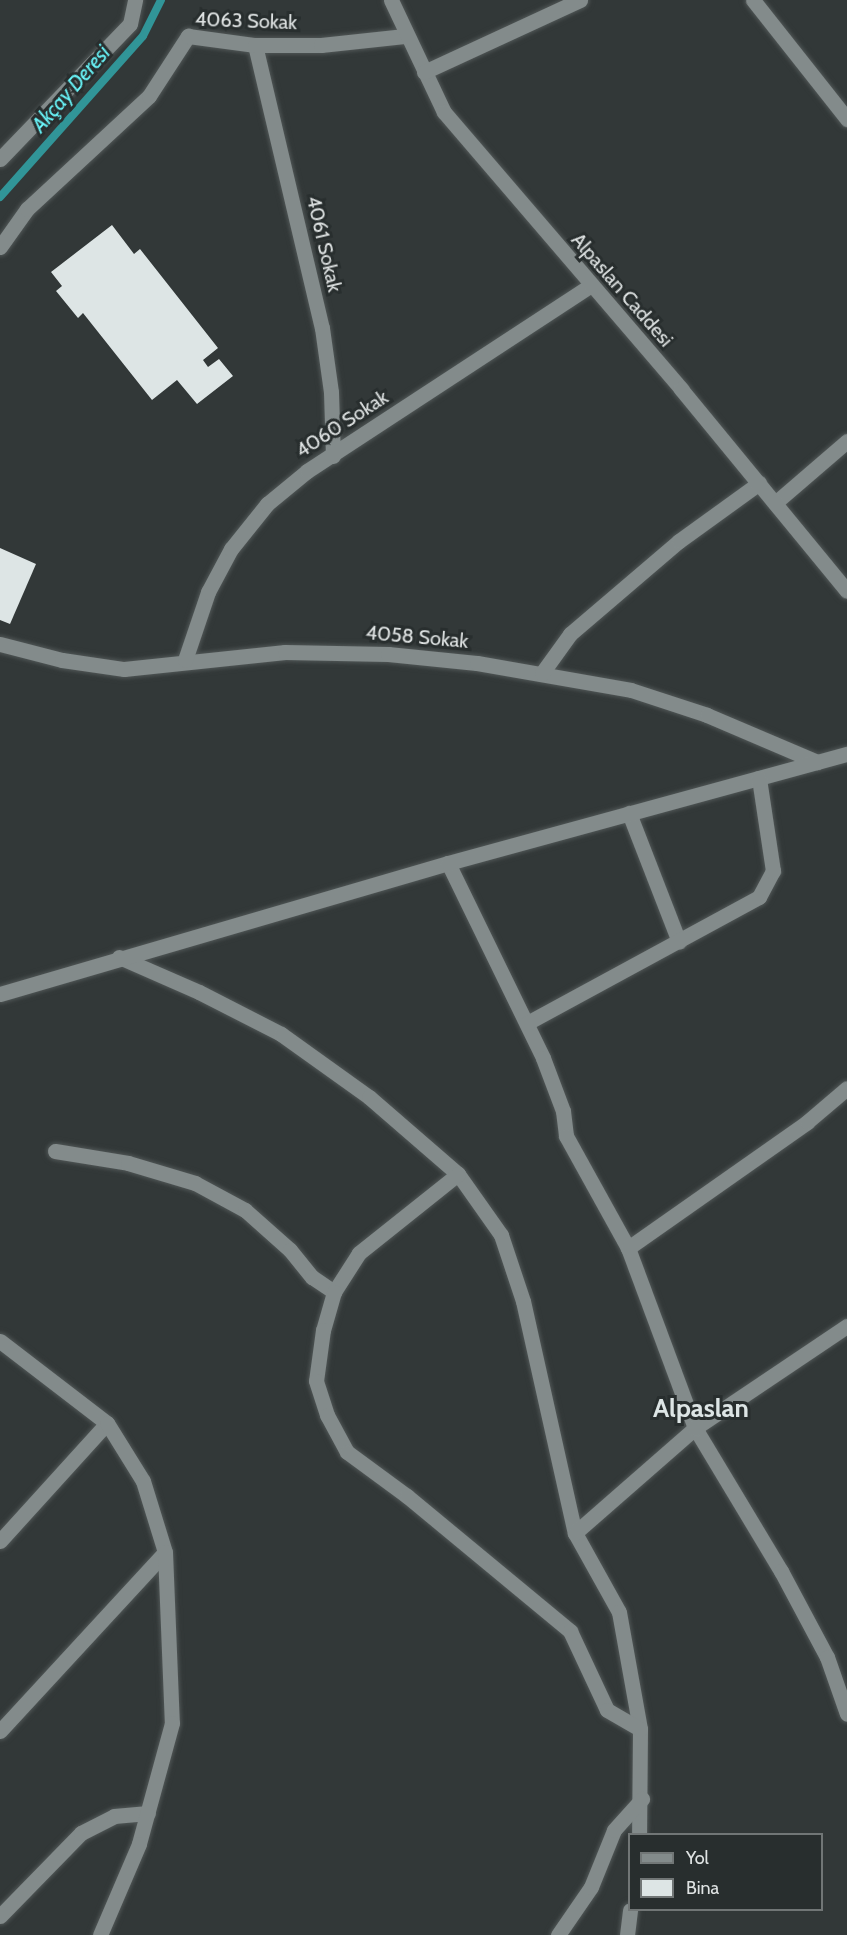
<!DOCTYPE html>
<html>
<head>
<meta charset="utf-8">
<style>
	body { margin:0 }
	#map { position:relative; width:847px; height:1935px; overflow:hidden; background:#323838; font-family:Cabin,sans-serif }
	div>[style] { position:absolute }
	[style*='--x'] { left:calc(var(--x)*1px); top:calc(var(--y)*1px); width:calc(var(--w)*1px); rotate:calc(var(--a)*1deg) }
	.stream>* { height:8px; margin:-4px; padding:0 4px; transform-origin:4px; border-radius:4px; background:#319598 }
	.building>* { inset:0; background:#dde5e5 }
	.roads { filter:drop-shadow(0 0 2px #505656) drop-shadow(0 0 2px #505656) }
	.minor>* { height:15px; margin:-7.5px; padding:0 7.5px; transform-origin:7.5px; border-radius:7.5px; background:#838b8b }
	.tertiary>* { height:15px; margin:-7.5px; padding:0 7.5px; transform-origin:7.5px; border-radius:7.5px; background:#838b8b }
	span { translate:-50% -50%; white-space:nowrap; text-align:center; line-height:1.15; -webkit-text-stroke:6px #282e2e; paint-order:stroke }
	.street-label { font-size:20px; color:#dfe3e3 }
	.water-label { font-size:21px; color:#68f3f7; font-style:italic }
	.district-label { font-size:26px; color:#dde5e5; font-weight:700 }
	.legend { position:absolute; left:628px; top:1833px; width:195px; height:78px; box-sizing:border-box; background:#282e2e; border:2px solid #717676; margin:0; padding:8px 10px; list-style:none; font-size:18px; color:#dfe3e3 }
	.legend li { display:flex; align-items:center; gap:12px; height:30px }
	.legend b { width:30px; border:2px solid #717676 }
</style>
</head>
<body>
<div id="map">
	<div class="stream">
		<div style="--x:0;--y:197;--w:215;--a:-48.4"></div>
		<div style="--x:143;--y:36;--w:40;--a:-63.4"></div>
	</div>
	<div class="building">
		<div style="clip-path:polygon(112px 225px,134px 254px,140px 249px,218px 348px,203px 360px,208px 367px,219px 359px,233px 376px,197px 404px,177px 380px,152px 400px,83px 313px,78px 318px,56px 291px,62px 286px,51px 272px)"></div>
		<div style="clip-path:polygon(0 548px,36px 564px,10px 624px,0 620px)"></div>
	</div>
	<div class="roads">
		<div class="minor">
			<div style="--x:753;--y:0;--w:152;--a:51.7"></div>
			<div style="--x:255;--y:45;--w:291;--a:76.7"></div>
			<div style="--x:322;--y:328;--w:65;--a:82"></div>
			<div style="--x:331;--y:392;--w:64;--a:88.2"></div>
			<div style="--x:0;--y:247;--w:47;--a:-54.6"></div>
			<div style="--x:27;--y:209;--w:166;--a:-42.8"></div>
			<div style="--x:149;--y:96;--w:72;--a:-57"></div>
			<div style="--x:188;--y:36;--w:68;--a:7.7"></div>
			<div style="--x:255;--y:45;--w:66;--a:0"></div>
			<div style="--x:321;--y:45;--w:84;--a:-6.1"></div>
			<div style="--x:775;--y:503;--w:95;--a:-40.7"></div>
			<div style="--x:0;--y:644;--w:64;--a:14.5"></div>
			<div style="--x:62;--y:660;--w:63;--a:8.3"></div>
			<div style="--x:124;--y:669;--w:162;--a:-6"></div>
			<div style="--x:285;--y:652;--w:103;--a:1.1"></div>
			<div style="--x:388;--y:654;--w:89;--a:5.8"></div>
			<div style="--x:477;--y:663;--w:156;--a:9.9"></div>
			<div style="--x:631;--y:690;--w:80;--a:18.2"></div>
			<div style="--x:707;--y:715;--w:120;--a:23.1"></div>
			<div style="--x:185;--y:660;--w:72;--a:-71.3"></div>
			<div style="--x:208;--y:592;--w:49;--a:-61.9"></div>
			<div style="--x:231;--y:549;--w:58;--a:-51.3"></div>
			<div style="--x:267;--y:504;--w:52;--a:-39.5"></div>
			<div style="--x:307;--y:471;--w:339;--a:-33.2"></div>
			<div style="--x:542;--y:673;--w:48;--a:-54.3"></div>
			<div style="--x:570;--y:634;--w:143;--a:-40.5"></div>
			<div style="--x:679;--y:541;--w:99;--a:-35.9"></div>
			<div style="--x:629;--y:813;--w:138;--a:68.8"></div>
			<div style="--x:448;--y:863;--w:217;--a:64"></div>
			<div style="--x:543;--y:1058;--w:57;--a:69.3"></div>
			<div style="--x:563;--y:1111;--w:25;--a:83"></div>
			<div style="--x:566;--y:1136;--w:128;--a:61"></div>
			<div style="--x:628;--y:1248;--w:192;--a:69.6"></div>
			<div style="--x:695;--y:1428;--w:167;--a:59"></div>
			<div style="--x:781;--y:1571;--w:98;--a:61.9"></div>
			<div style="--x:827;--y:1657;--w:60;--a:70.7"></div>
			<div style="--x:119;--y:957;--w:87;--a:23.6"></div>
			<div style="--x:199;--y:992;--w:92;--a:27.1"></div>
			<div style="--x:281;--y:1034;--w:108;--a:35.6"></div>
			<div style="--x:369;--y:1097;--w:118;--a:40.9"></div>
			<div style="--x:458;--y:1174;--w:75;--a:54.8"></div>
			<div style="--x:501;--y:1235;--w:70;--a:71.6"></div>
			<div style="--x:523;--y:1301;--w:238;--a:77.4"></div>
			<div style="--x:575;--y:1533;--w:90;--a:60.9"></div>
			<div style="--x:619;--y:1612;--w:119;--a:79.8"></div>
			<div style="--x:640;--y:1729;--w:105;--a:90.5"></div>
			<div style="--x:0;--y:994;--w:467;--a:-16.3"></div>
			<div style="--x:448;--y:863;--w:414;--a:-15.3"></div>
			<div style="--x:527;--y:1023;--w:264;--a:-28.5"></div>
			<div style="--x:759;--y:897;--w:30;--a:-62"></div>
			<div style="--x:773;--y:871;--w:94;--a:-98.6"></div>
			<div style="--x:55;--y:1151;--w:74;--a:9.3"></div>
			<div style="--x:128;--y:1163;--w:70;--a:16.6"></div>
			<div style="--x:195;--y:1183;--w:57;--a:28.4"></div>
			<div style="--x:245;--y:1210;--w:60;--a:41.6"></div>
			<div style="--x:290;--y:1250;--w:35;--a:51"></div>
			<div style="--x:312;--y:1277;--w:27;--a:34"></div>
			<div style="--x:458;--y:1174;--w:127;--a:141.4"></div>
			<div style="--x:359;--y:1253;--w:46;--a:122.7"></div>
			<div style="--x:334;--y:1292;--w:40;--a:106"></div>
			<div style="--x:323;--y:1330;--w:51;--a:97.8"></div>
			<div style="--x:316;--y:1381;--w:36;--a:72"></div>
			<div style="--x:327;--y:1415;--w:42;--a:61.6"></div>
			<div style="--x:347;--y:1452;--w:74;--a:36.3"></div>
			<div style="--x:407;--y:1496;--w:212;--a:39.6"></div>
			<div style="--x:570;--y:1631;--w:87;--a:64.9"></div>
			<div style="--x:607;--y:1710;--w:38;--a:30"></div>
			<div style="--x:628;--y:1248;--w:219;--a:-35.1"></div>
			<div style="--x:807;--y:1122;--w:52;--a:-40.4"></div>
			<div style="--x:575;--y:1533;--w:159;--a:-41.2"></div>
			<div style="--x:695;--y:1428;--w:183;--a:-33.9"></div>
			<div style="--x:0;--y:1541;--w:159;--a:-47.8"></div>
			<div style="--x:0;--y:1731;--w:243;--a:-47.3"></div>
			<div style="--x:0;--y:1916;--w:116;--a:-45.7"></div>
			<div style="--x:81;--y:1833;--w:37;--a:-27"></div>
			<div style="--x:114;--y:1816;--w:34;--a:-5"></div>
			<div style="--x:558;--y:1935;--w:58;--a:-55.5"></div>
			<div style="--x:591;--y:1887;--w:61;--a:-68"></div>
			<div style="--x:614;--y:1830;--w:42;--a:-47.9"></div>
			<div style="--x:627;--y:1935;--w:25;--a:-83"></div>
		</div>
		<div class="tertiary">
			<div style="--x:391;--y:0;--w:124;--a:64.7"></div>
			<div style="--x:444;--y:112;--w:365;--a:49.4"></div>
			<div style="--x:681;--y:389;--w:261;--a:50.6"></div>
			<div style="--x:424;--y:72;--w:172;--a:-24.8"></div>
			<div style="--x:0;--y:159;--w:187;--a:-46.1"></div>
			<div style="--x:130;--y:24;--w:25;--a:-78"></div>
			<div style="--x:0;--y:1341;--w:135;--a:37.5"></div>
			<div style="--x:107;--y:1423;--w:68;--a:58.2"></div>
			<div style="--x:143;--y:1481;--w:74;--a:72.8"></div>
			<div style="--x:165;--y:1552;--w:171;--a:87.7"></div>
			<div style="--x:172;--y:1723;--w:125;--a:105.3"></div>
			<div style="--x:139;--y:1844;--w:99;--a:113.2"></div>
		</div>
	</div>
	<div class="street-label">
		<span style="left:246px;top:21px;rotate:2deg">4063 Sokak</span>
		<span style="left:324px;top:244px;rotate:77deg">4061 Sokak</span>
		<span style="left:622px;top:290px;rotate:49deg">Alpaslan Caddesi</span>
		<span style="left:342px;top:424px;rotate:-33deg">4060 Sokak</span>
		<span style="left:417px;top:637px;rotate:5deg">4058 Sokak</span>
	</div>
	<div class="water-label">
		<span style="left:71px;top:89px;rotate:-49deg">Akçay Deresi</span>
	</div>
	<div class="district-label">
		<span style="left:701px;top:1409px">Alpaslan</span>
	</div>
	<ul class="legend">
	<li><b style="height:8px;background:#838b8b"></b>Yol</li>
	<li><b style="height:16px;background:#dde5e5"></b>Bina</li>
	</ul>
</div>
</body>
</html>
